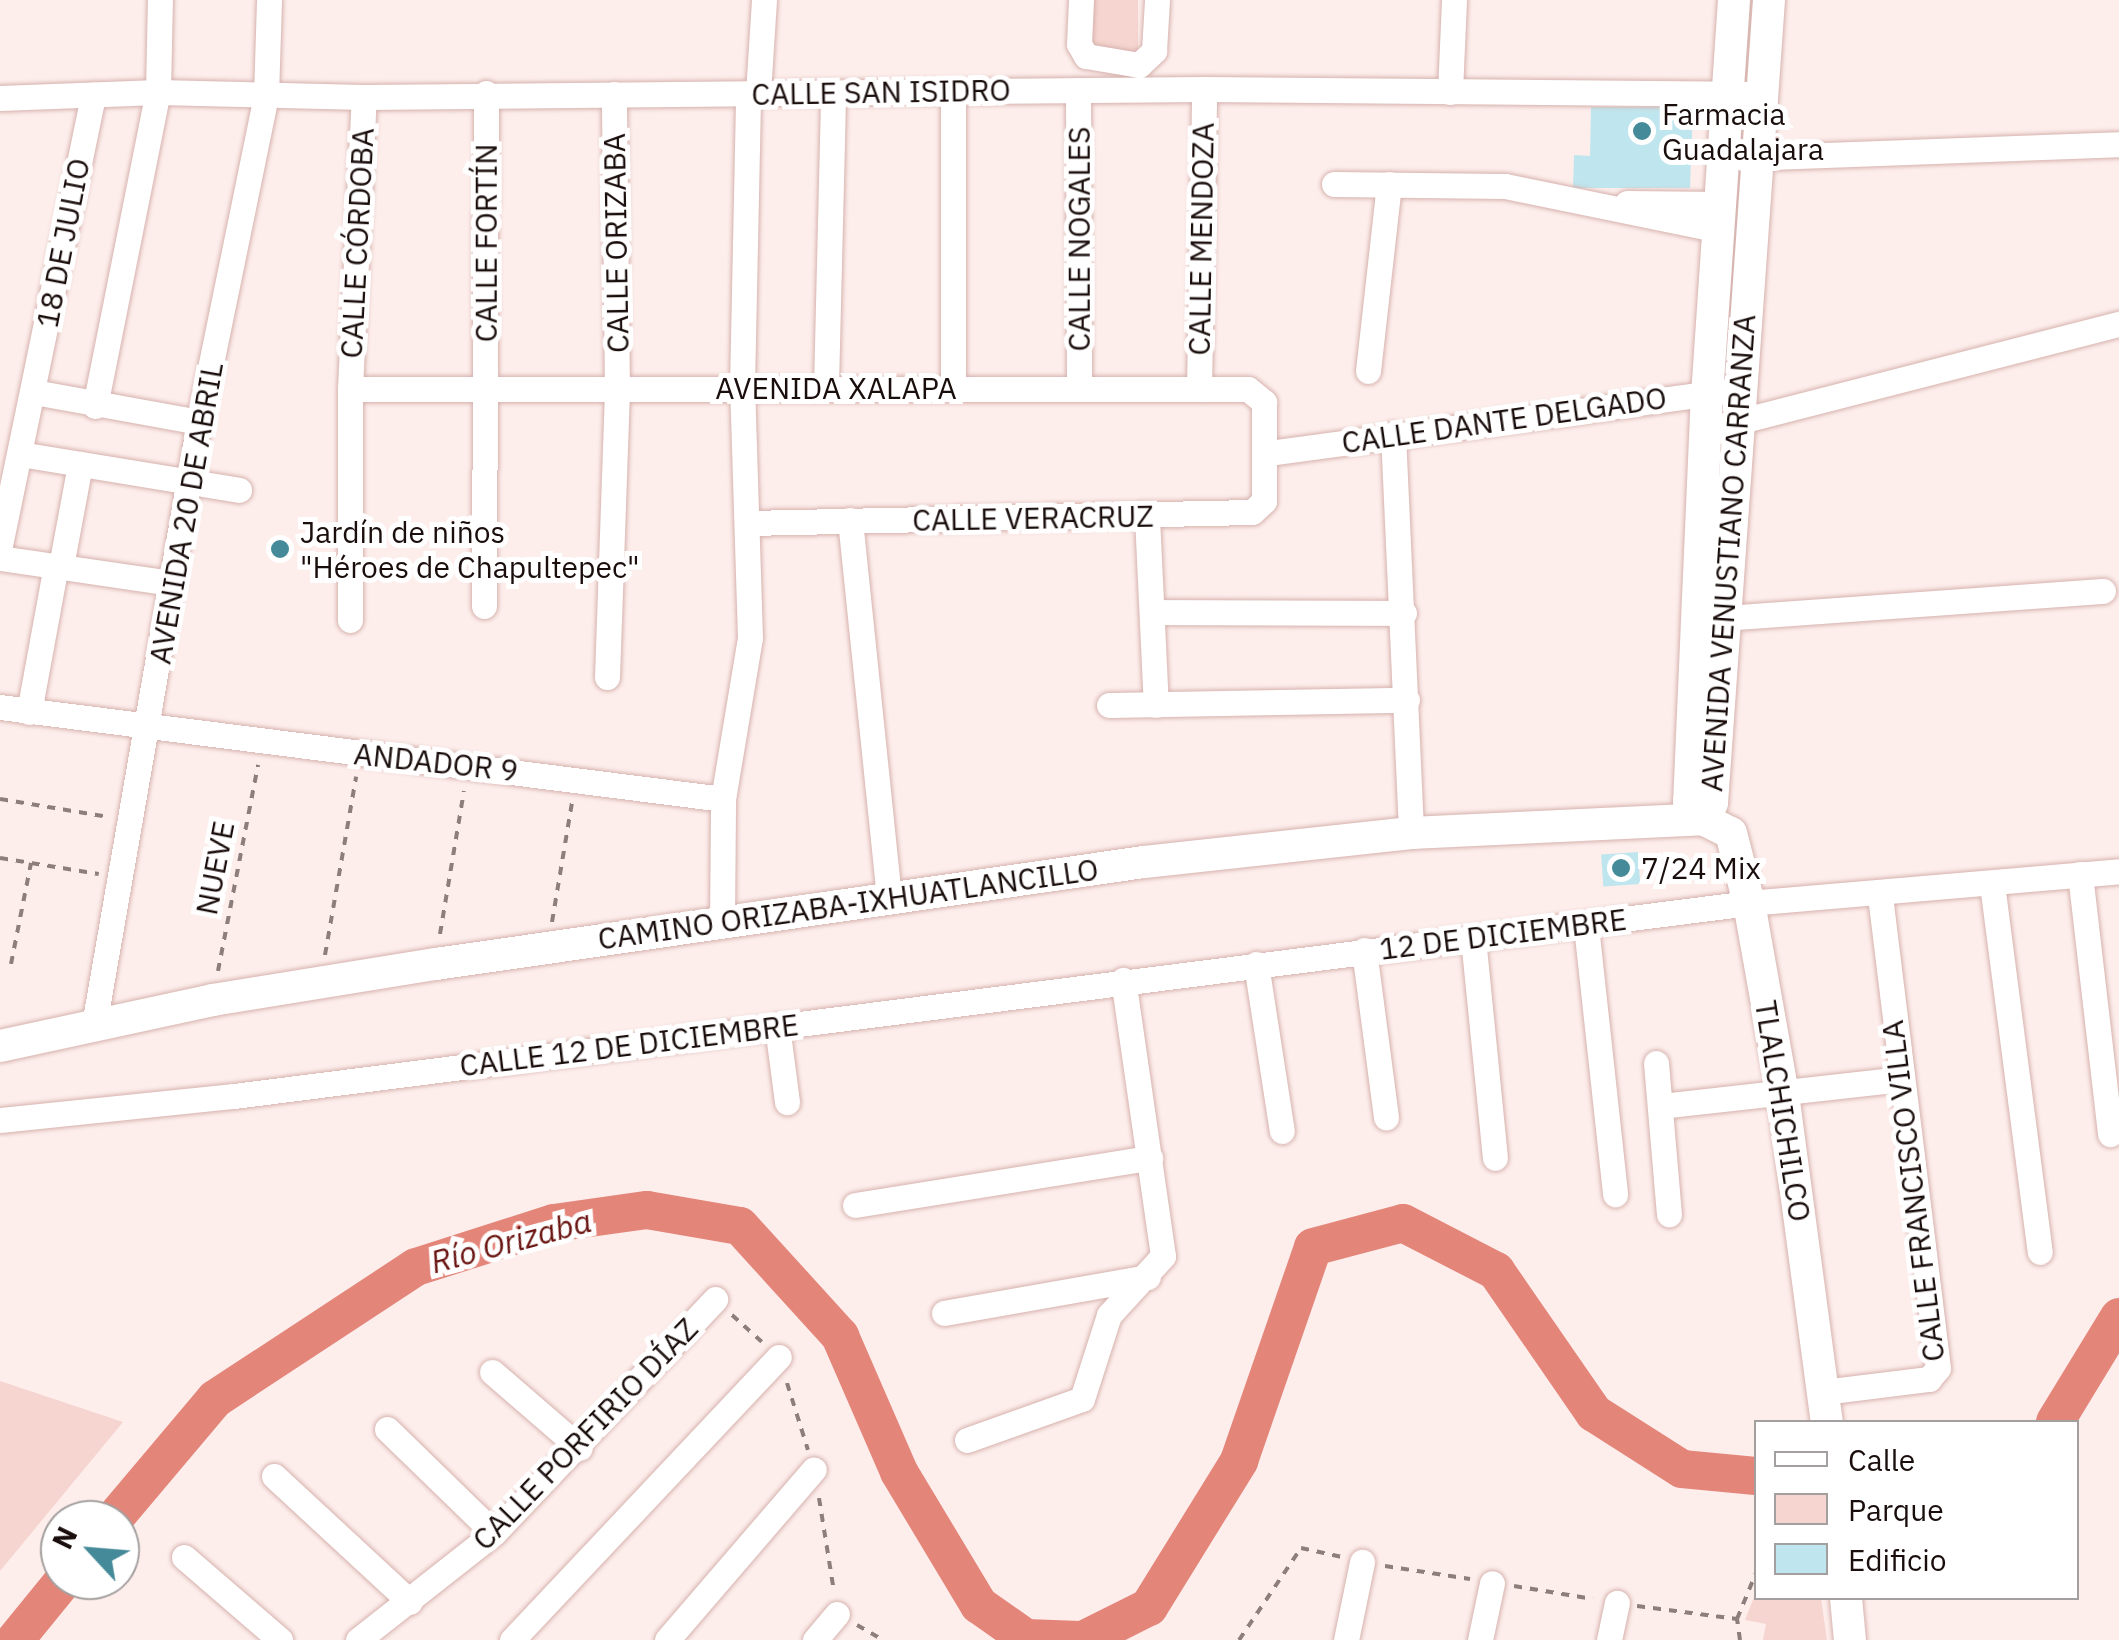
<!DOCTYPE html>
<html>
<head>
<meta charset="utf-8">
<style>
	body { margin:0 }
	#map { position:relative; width:2119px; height:1640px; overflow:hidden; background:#fdeeec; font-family:"IBM Plex Sans",sans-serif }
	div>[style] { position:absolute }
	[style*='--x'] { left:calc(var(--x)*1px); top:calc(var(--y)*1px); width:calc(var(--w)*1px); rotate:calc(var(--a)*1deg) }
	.green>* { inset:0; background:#f6d4cf; transform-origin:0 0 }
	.river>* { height:38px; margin:-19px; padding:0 19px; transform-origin:19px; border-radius:19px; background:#e4857a }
	.building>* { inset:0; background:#bfe6ee; transform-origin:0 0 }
	.path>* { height:4px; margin-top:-2px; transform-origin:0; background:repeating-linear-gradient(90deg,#8c7e7c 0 8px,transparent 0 16px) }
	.roads { filter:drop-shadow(0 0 2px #d6b2ad) drop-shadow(0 0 2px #d6b2ad) }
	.minor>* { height:25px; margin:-12.5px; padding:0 12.5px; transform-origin:12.5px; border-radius:12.5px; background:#fff }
	.tertiary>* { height:32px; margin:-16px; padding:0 16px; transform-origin:16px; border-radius:16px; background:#fff }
	.dots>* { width:28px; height:28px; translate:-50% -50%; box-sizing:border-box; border:5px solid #fff; border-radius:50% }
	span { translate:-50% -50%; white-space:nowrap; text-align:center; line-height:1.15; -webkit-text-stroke:10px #fff; paint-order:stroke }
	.street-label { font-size:30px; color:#1a0e0c }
	.poi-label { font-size:30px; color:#1a0e0c }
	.left { translate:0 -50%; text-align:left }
	.water-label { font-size:32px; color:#691411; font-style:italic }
	.legend { position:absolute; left:1754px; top:1420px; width:325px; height:180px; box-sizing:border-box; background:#fff; border:2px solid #a39f9e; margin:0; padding:12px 18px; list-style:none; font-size:30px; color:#1a0e0c }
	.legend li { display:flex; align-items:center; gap:20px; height:50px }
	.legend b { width:50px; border:2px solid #a39f9e }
	.north { position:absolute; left:40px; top:1500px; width:100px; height:100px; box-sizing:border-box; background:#fff; border:2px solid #a39f9e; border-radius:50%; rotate:296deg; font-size:28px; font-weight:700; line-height:40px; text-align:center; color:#1a0e0c }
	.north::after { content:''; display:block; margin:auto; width:35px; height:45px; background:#458a98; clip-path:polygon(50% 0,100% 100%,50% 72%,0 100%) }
</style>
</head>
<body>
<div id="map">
	<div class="green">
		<div style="left:1091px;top:0;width:47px;height:52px"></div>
		<div style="clip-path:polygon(0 1381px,123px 1422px,0 1571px)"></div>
		<div style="clip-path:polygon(1756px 1592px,1756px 1598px,1821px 1598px,1827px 1640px,1763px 1640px,1766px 1624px,1745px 1620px)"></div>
	</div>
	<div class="river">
		<div style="--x:2055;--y:1422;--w:123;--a:-58.6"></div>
		<div style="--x:113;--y:1520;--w:158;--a:-49.9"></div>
		<div style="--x:215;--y:1399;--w:240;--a:-33.3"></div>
		<div style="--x:416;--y:1267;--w:145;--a:-17.7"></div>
		<div style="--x:554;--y:1223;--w:94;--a:-8"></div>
		<div style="--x:647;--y:1210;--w:94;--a:9.8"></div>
		<div style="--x:740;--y:1226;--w:149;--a:47.7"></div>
		<div style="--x:840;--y:1336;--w:148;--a:66.5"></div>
		<div style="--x:899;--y:1472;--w:155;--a:59"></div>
		<div style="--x:979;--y:1605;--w:57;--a:35.1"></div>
		<div style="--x:1026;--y:1638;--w:54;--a:2.1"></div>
		<div style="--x:15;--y:1640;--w:77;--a:-50.8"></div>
		<div style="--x:1083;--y:1640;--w:74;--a:-26.6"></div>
		<div style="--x:1149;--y:1607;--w:172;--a:-58.3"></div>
		<div style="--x:1239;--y:1461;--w:226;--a:-70.9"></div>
		<div style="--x:1313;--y:1247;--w:93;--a:-14.9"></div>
		<div style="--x:1403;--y:1223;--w:105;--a:27.3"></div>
		<div style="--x:1496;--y:1271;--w:173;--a:55.4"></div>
		<div style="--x:1594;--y:1413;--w:104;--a:32.5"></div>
		<div style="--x:1682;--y:1469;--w:74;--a:5.4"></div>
	</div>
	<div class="building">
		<div style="clip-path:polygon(1591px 107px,1693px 107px,1690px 188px,1573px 188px,1574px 155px,1590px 156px)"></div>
		<div style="left:1638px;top:852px;width:32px;height:37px;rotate:86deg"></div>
	</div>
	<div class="path">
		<div style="--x:0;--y:799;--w:110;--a:9.4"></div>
		<div style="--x:0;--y:858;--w:100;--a:9.2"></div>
		<div style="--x:552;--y:922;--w:121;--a:-80.5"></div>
		<div style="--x:440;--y:934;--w:145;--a:-80.5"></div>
		<div style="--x:325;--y:955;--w:181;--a:-80.1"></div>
		<div style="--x:11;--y:964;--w:103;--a:-78.8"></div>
		<div style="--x:218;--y:971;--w:210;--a:-79"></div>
		<div style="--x:732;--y:1315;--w:40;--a:42"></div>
		<div style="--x:787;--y:1383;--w:70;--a:72.6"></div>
		<div style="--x:819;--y:1498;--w:95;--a:80.9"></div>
		<div style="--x:1385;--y:1566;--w:86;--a:8.7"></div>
		<div style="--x:1514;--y:1586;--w:80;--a:9.3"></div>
		<div style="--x:1637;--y:1606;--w:101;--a:7.4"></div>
		<div style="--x:857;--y:1625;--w:30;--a:30"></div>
		<div style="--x:1239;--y:1640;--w:111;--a:-56"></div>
		<div style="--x:1301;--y:1548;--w:42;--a:12.4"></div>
		<div style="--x:1740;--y:1640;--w:21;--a:-98"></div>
		<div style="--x:1737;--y:1619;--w:50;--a:-67.6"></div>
	</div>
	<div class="roads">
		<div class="minor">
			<div style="--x:1081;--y:0;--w:44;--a:92.6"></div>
			<div style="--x:1079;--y:44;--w:14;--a:60"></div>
			<div style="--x:1086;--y:56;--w:54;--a:9.6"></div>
			<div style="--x:1139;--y:65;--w:21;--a:-43"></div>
			<div style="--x:1154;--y:51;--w:51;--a:-86.6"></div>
			<div style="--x:1078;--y:90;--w:298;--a:89.8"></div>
			<div style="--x:953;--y:91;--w:297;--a:90"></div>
			<div style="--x:1450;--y:92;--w:92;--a:-87.5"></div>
			<div style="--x:758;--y:93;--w:93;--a:-86.3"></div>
			<div style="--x:0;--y:98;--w:158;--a:-2.2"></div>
			<div style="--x:158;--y:92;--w:206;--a:1.4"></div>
			<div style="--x:364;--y:97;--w:840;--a:-0.55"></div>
			<div style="--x:1204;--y:89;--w:558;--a:0.51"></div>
			<div style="--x:1743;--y:158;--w:376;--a:-2.1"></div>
			<div style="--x:1334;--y:184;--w:171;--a:0.7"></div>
			<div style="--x:1505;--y:186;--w:218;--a:11.6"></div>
			<div style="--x:1627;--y:203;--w:94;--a:0.6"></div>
			<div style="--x:1368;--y:371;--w:188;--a:-83.6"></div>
			<div style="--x:826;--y:386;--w:294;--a:-88.6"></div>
			<div style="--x:350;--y:389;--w:898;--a:0"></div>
			<div style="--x:1248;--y:389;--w:21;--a:39"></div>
			<div style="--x:1264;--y:402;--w:99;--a:90"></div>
			<div style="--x:1264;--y:501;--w:16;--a:137"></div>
			<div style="--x:1252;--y:512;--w:504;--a:178.75"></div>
			<div style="--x:1199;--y:389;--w:300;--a:-89"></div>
			<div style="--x:34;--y:392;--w:168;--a:10.3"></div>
			<div style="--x:95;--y:406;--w:320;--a:-78.7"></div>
			<div style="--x:158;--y:92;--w:92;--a:-88.8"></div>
			<div style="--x:1725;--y:425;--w:407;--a:-14.4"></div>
			<div style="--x:1393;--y:434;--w:399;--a:87.4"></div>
			<div style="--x:1269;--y:453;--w:460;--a:-7.7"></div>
			<div style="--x:20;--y:454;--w:222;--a:9.3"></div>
			<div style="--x:1147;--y:517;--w:188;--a:87.3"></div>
			<div style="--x:850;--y:520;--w:382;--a:84.1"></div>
			<div style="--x:0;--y:545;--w:460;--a:-78.3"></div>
			<div style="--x:0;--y:558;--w:174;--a:8.3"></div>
			<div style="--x:61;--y:566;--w:104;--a:-79.4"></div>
			<div style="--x:484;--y:606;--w:513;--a:-89.78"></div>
			<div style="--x:1153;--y:612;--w:251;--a:0.2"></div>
			<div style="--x:1724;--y:618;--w:380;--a:-4.1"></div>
			<div style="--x:350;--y:620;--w:231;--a:-90"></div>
			<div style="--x:350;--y:389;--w:292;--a:-87.3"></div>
			<div style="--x:607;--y:677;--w:285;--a:-88"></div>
			<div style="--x:617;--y:392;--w:298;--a:-90.6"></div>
			<div style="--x:1109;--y:705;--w:298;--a:-1"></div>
			<div style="--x:0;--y:707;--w:729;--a:7.25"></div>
			<div style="--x:29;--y:712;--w:149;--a:-79.6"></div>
			<div style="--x:2080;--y:874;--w:262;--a:83.4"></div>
			<div style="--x:1992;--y:884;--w:371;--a:82.6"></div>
			<div style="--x:722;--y:923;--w:124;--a:-89.5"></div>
			<div style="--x:723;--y:799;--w:163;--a:-80.5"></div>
			<div style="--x:750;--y:638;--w:251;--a:-91.8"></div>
			<div style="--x:742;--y:387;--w:293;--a:-88.8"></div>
			<div style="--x:1586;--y:926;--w:270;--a:83.8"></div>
			<div style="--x:1473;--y:938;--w:221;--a:84.3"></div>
			<div style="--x:1364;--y:950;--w:169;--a:82.5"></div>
			<div style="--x:1256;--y:964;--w:169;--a:81.2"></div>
			<div style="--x:94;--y:1025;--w:612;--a:-80.12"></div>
			<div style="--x:199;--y:422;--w:333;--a:-78.4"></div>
			<div style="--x:266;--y:96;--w:96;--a:-88.2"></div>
			<div style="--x:777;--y:1026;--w:77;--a:82.5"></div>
			<div style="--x:1656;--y:1063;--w:152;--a:85.1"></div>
			<div style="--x:1661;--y:1106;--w:241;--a:-6.4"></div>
			<div style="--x:0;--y:1120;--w:235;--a:-5.9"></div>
			<div style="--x:234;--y:1096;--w:1527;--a:-7.26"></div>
			<div style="--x:1749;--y:903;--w:371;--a:-4.9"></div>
			<div style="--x:855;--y:1205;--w:299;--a:-9.1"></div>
			<div style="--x:944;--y:1313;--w:207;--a:-10"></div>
			<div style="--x:492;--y:1372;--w:116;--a:40.8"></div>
			<div style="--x:1823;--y:1392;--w:107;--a:-7"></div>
			<div style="--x:1929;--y:1379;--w:14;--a:-51"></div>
			<div style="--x:1938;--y:1368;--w:478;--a:-97"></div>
			<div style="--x:387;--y:1429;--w:149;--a:44.2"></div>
			<div style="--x:967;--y:1440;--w:122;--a:-19.6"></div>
			<div style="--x:1082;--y:1399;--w:88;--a:-72.2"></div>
			<div style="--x:1109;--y:1315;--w:80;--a:-47.5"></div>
			<div style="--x:1163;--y:1256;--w:279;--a:-98.2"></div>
			<div style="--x:274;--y:1476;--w:185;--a:42.8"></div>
			<div style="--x:184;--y:1557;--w:127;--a:40.8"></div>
			<div style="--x:358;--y:1640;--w:173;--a:-38.2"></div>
			<div style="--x:494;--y:1533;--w:322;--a:-46.6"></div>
			<div style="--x:512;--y:1640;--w:389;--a:-46.7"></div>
			<div style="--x:667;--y:1640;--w:225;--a:-49.3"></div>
			<div style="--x:815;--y:1640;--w:34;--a:-50"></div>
			<div style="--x:1346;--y:1640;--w:80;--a:-78.4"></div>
			<div style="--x:1480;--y:1640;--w:58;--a:-78.1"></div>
			<div style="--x:1609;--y:1640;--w:38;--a:-78"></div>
		</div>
		<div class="tertiary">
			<div style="--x:1734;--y:0;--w:393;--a:93.9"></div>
			<div style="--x:1707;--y:392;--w:409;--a:92.5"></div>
			<div style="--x:1689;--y:801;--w:23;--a:52"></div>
			<div style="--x:1703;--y:819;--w:31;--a:27"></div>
			<div style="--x:1731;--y:833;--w:72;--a:75.6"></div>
			<div style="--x:1749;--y:903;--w:194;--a:79.9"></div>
			<div style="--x:1783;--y:1094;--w:331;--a:82.4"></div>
			<div style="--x:1703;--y:819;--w:18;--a:-61"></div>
			<div style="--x:1712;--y:803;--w:805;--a:-85.94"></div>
			<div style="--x:0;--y:1046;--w:218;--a:-12.2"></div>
			<div style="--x:213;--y:1000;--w:226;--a:-9.2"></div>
			<div style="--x:436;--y:964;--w:715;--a:-8.2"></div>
			<div style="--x:1144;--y:862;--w:269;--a:-6.2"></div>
			<div style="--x:1411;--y:833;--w:292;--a:-2.7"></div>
			<div style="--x:1846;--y:1598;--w:42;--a:84.6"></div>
		</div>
	</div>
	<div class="dots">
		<div style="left:1642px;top:131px;background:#458a98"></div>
		<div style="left:280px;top:549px;background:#458a98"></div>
		<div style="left:1621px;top:868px;background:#458a98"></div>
	</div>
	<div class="street-label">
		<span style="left:881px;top:92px;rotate:-1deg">CALLE SAN ISIDRO</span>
		<span style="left:1079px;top:239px;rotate:-90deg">CALLE NOGALES</span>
		<span style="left:1201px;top:239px;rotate:-89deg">CALLE MENDOZA</span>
		<span style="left:63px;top:243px;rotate:-79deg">18 DE JULIO</span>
		<span style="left:357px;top:243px;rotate:-87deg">CALLE CÓRDOBA</span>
		<span style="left:486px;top:243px;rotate:-90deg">CALLE FORTÍN</span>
		<span style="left:616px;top:243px;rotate:-91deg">CALLE ORIZABA</span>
		<span style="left:836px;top:388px">AVENIDA XALAPA</span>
		<span style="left:1504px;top:420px;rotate:-8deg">CALLE DANTE DELGADO</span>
		<span style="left:186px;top:513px;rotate:-80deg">AVENIDA 20 DE ABRIL</span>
		<span style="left:1033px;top:518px;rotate:-1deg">CALLE VERACRUZ</span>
		<span style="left:1728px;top:553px;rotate:-86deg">AVENIDA VENUSTIANO CARRANZA</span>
		<span style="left:436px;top:762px;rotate:6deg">ANDADOR 9</span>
		<span style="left:215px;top:868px;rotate:-79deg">NUEVE</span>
		<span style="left:848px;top:904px;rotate:-8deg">CAMINO ORIZABA-IXHUATLANCILLO</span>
		<span style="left:1503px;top:934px;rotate:-7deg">12 DE DICIEMBRE</span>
		<span style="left:629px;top:1045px;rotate:-7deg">CALLE 12 DE DICIEMBRE</span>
		<span style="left:1783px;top:1111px;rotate:81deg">TLALCHICHILCO</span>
		<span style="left:1913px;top:1191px;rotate:-97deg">CALLE FRANCISCO VILLA</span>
		<span style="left:585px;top:1434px;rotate:-46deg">CALLE PORFIRIO DÍAZ</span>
	</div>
	<div class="poi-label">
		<span class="left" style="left:1662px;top:131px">Farmacia<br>Guadalajara</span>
		<span class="left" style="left:300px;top:549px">Jardín de niños<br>"Héroes de Chapultepec"</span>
		<span class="left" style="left:1641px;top:868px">7/24 Mix</span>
	</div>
	<div class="water-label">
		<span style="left:511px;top:1241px;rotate:-15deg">Río Orizaba</span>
	</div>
	<ul class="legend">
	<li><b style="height:12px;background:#fff"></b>Calle</li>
	<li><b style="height:28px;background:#f6d4cf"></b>Parque</li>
	<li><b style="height:28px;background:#bfe6ee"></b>Edificio</li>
	</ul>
	<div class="north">N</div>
</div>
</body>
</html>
